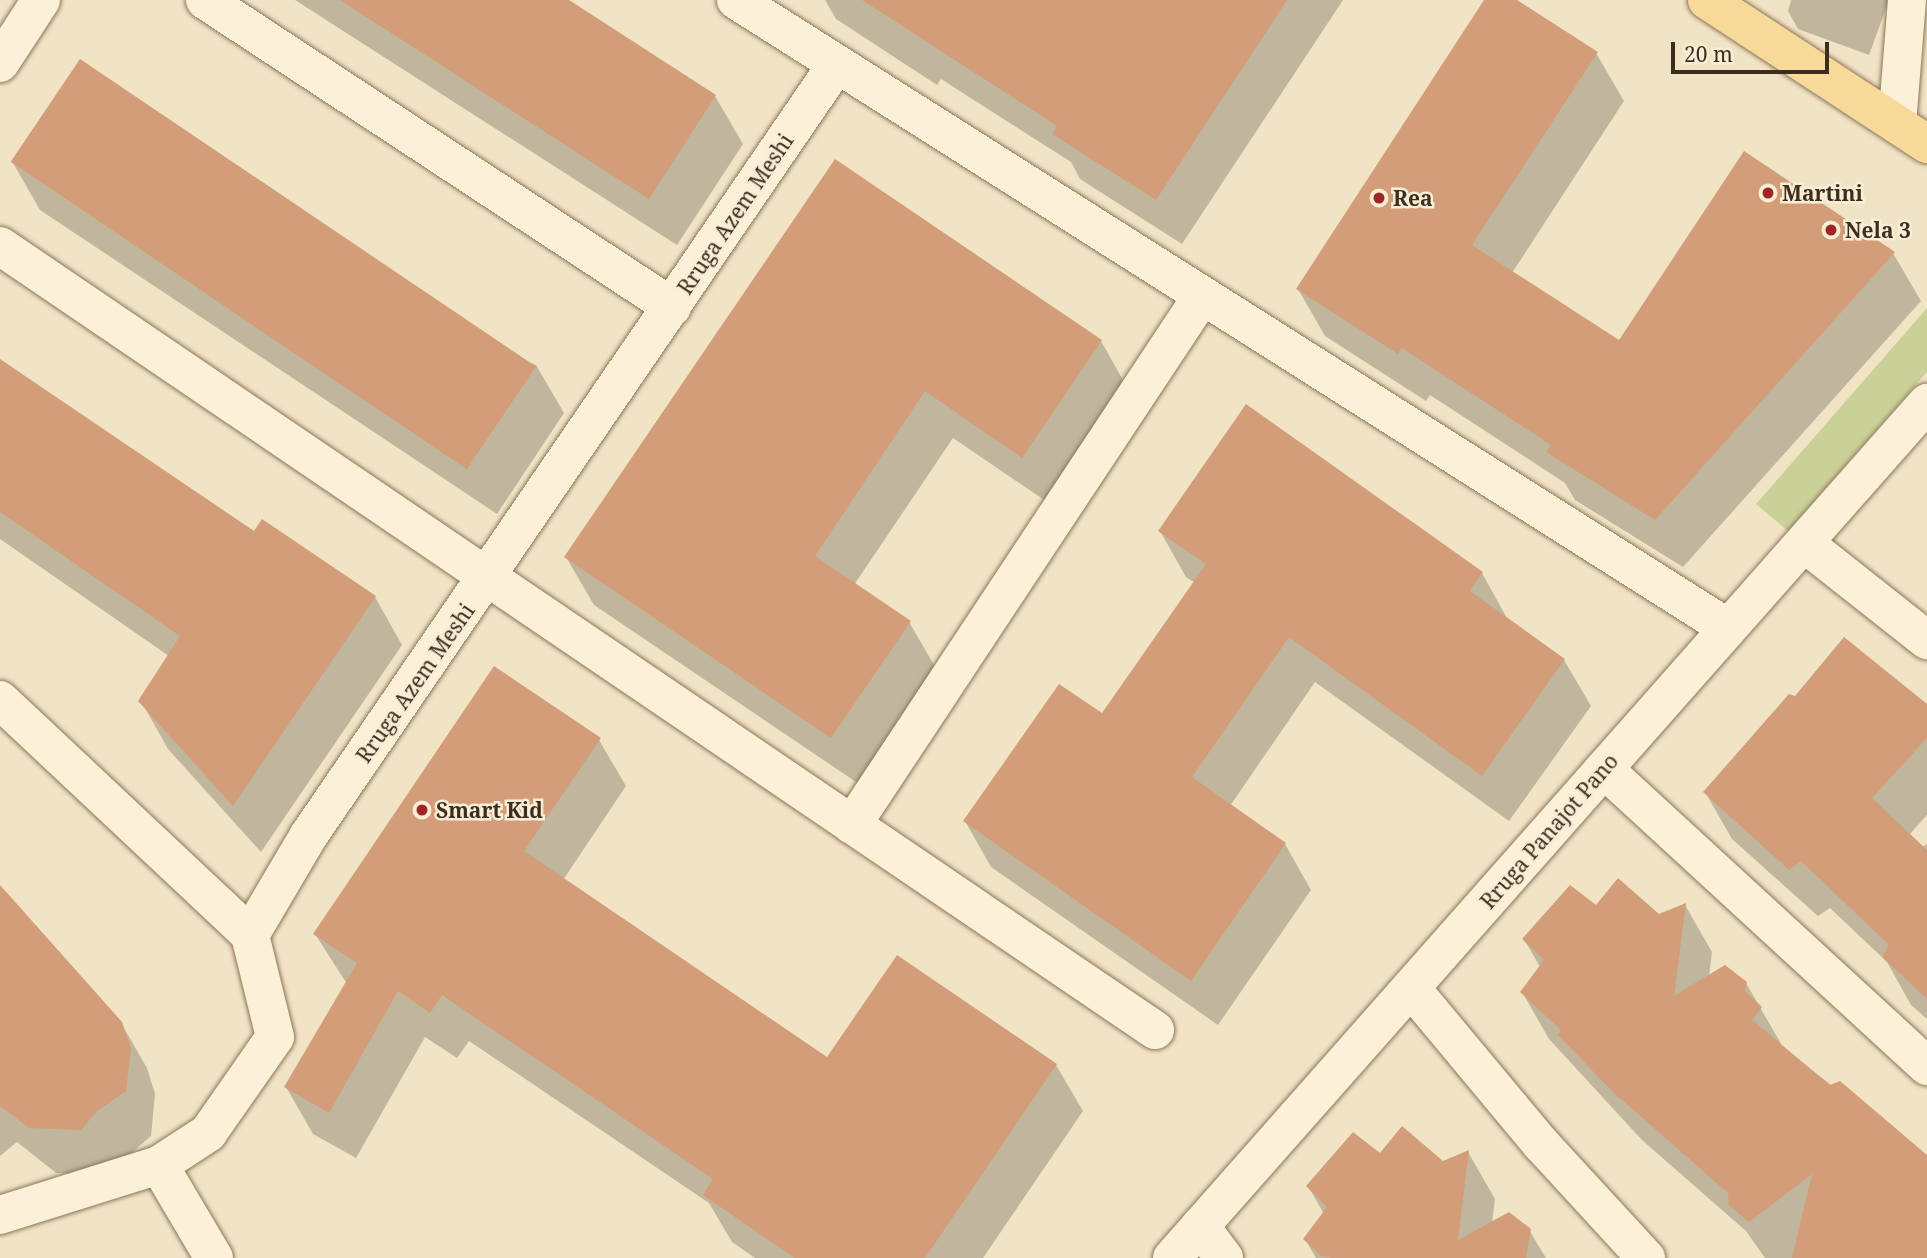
<!DOCTYPE html>
<html>
<head>
<meta charset="utf-8">
<style>
	body { margin:0 }
	#map { position:relative; width:1927px; height:1258px; overflow:hidden; background:#f1e4c5; font-family:"Noto Serif",serif }
	div>[style] { position:absolute }
	[style*='--x'] { left:calc(var(--x)*1px); top:calc(var(--y)*1px); width:calc(var(--w)*1px); rotate:calc(var(--a)*1deg) }
	.green>* { inset:0; background:#cad197 }
	.shadow>* { inset:0; background:#0003 }
	.building>* { inset:0; background:#d29d78; transform-origin:0 0 }
	.roads { filter:drop-shadow(0 0 2px #8e7559) drop-shadow(0 0 2px #8e7559) }
	.minor>* { height:38px; margin:-19px; padding:0 19px; transform-origin:19px; border-radius:19px; background:#fbf1d9 }
	.major>* { height:38px; margin:-19px; padding:0 19px; transform-origin:19px; border-radius:19px; background:#f7d99a }
	.dots>* { width:19px; height:19px; translate:-50% -50%; box-sizing:border-box; border:4px solid #f8eed5; border-radius:50% }
	span { translate:-50% -50%; white-space:nowrap; text-align:center; line-height:1.15; -webkit-text-stroke:5px #f8eed5; paint-order:stroke }
	.poi-label { font-size:21px; color:#3d2d1e; font-weight:700 }
	.left { translate:0 -50%; text-align:left }
	.street-label { font-size:21px; color:#3d2d1e }
	.scale { position:absolute; left:1671px; top:42px; width:158px; height:32px; box-sizing:border-box; border:4px solid #3d2d1e; border-top:0; padding-left:9px; font-size:21px; line-height:24px; white-space:nowrap; color:#3d2d1e; -webkit-text-stroke:5px #f8eed5; paint-order:stroke }
</style>
</head>
<body>
<div id="map">
	<div class="green">
		<div style="clip-path:polygon(1927px 308px,1927px 372px,1788px 531px,1756px 504px)"></div>
	</div>
	<div class="shadow">
		<div style="clip-path:polygon(295px 0,566px 0,715px 96px,743px 144px,677px 245px)"></div>
		<div style="clip-path:polygon(825px 0,1343px 0,1182px 244px,1080px 179px,1071px 162px,941px 79px,937px 85px,836px 19px)"></div>
		<div style="clip-path:polygon(1486px 0,1514px 0,1596px 53px,1624px 101px,1512px 273px,1619px 342px,1893px 253px,1921px 301px,1683px 567px,1575px 500px,1565px 483px,1430px 395px,1426px 401px,1325px 336px,1298px 289px)"></div>
		<div style="clip-path:polygon(1791px 0,1889px 0,1869px 55px,1798px 29px,1788px 11px)"></div>
		<div style="clip-path:polygon(835px 161px,1101px 341px,1128px 389px,1050px 504px,953px 438px,854px 585px,909px 622px,937px 670px,859px 784px,594px 605px,566px 557px)"></div>
		<div style="clip-path:polygon(13px 163px,536px 365px,564px 413px,497px 514px,40px 210px)"></div>
		<div style="clip-path:polygon(0 361px,254px 533px,375px 597px,402px 645px,261px 852px,168px 749px,141px 701px,169px 656px,0 539px)"></div>
		<div style="clip-path:polygon(1160px 531px,1482px 573px,1508px 620px,1564px 660px,1591px 706px,1509px 821px,1315px 682px,1230px 806px,1285px 844px,1311px 890px,1218px 1025px,991px 867px,965px 821px,1103px 716px,1195px 583px,1186px 577px)"></div>
		<div style="clip-path:polygon(1927px 706px,1927px 815px,1909px 835px,1921px 848px,1927px 844px,1927px 1019px,1911px 1005px,1887px 962px,1830px 908px,1818px 916px,1732px 839px,1705px 792px)"></div>
		<div style="clip-path:polygon(599px 740px,626px 786px,563px 880px,827px 1059px,1056px 1065px,1083px 1111px,983px 1258px,755px 1258px,732px 1242px,709px 1203px,469px 1041px,457px 1058px,425px 1037px,356px 1158px,313px 1134px,286px 1087px,347px 984px,315px 934px)"></div>
		<div style="clip-path:polygon(0 887px,121px 1023px,147px 1068px,155px 1094px,151px 1136px,107px 1174px,56px 1173px,17px 1142px,0 1156px)"></div>
		<div style="clip-path:polygon(1685px 905px,1712px 952px,1709px 977px,1746px 983px,1784px 1049px,1927px 1158px,1927px 1258px,1765px 1258px,1746px 1231px,1642px 1140px,1549px 1039px,1522px 992px,1540px 967px,1524px 939px,1596px 908px,1659px 916px)"></div>
		<div style="clip-path:polygon(1468px 1152px,1495px 1199px,1492px 1223px,1529px 1230px,1546px 1258px,1316px 1258px,1305px 1239px,1324px 1214px,1308px 1186px,1380px 1155px,1442px 1163px)"></div>
	</div>
	<div class="building">
		<div style="clip-path:polygon(340px 0,569px 0,716px 95px,649px 199px)"></div>
		<div style="clip-path:polygon(862px 0,1287px 0,1156px 200px,1052px 134px,1057px 126px)"></div>
		<div style="clip-path:polygon(1484px 0,1517px 0,1598px 52px,1472px 245px,1619px 340px,1744px 151px,1895px 252px,1655px 520px,1546px 452px,1551px 445px,1402px 348px,1398px 354px,1296px 289px)"></div>
		<div style="left:80px;top:59px;width:550px;height:124px;rotate:34deg"></div>
		<div style="clip-path:polygon(835px 159px,1102px 340px,1022px 458px,925px 391px,815px 556px,911px 621px,831px 738px,564px 557px)"></div>
		<div style="clip-path:polygon(0 359px,254px 531px,262px 519px,376px 596px,233px 806px,138px 701px,180px 636px,0 512px)"></div>
		<div style="clip-path:polygon(1246px 404px,1483px 572px,1470px 591px,1565px 659px,1482px 776px,1289px 637px,1192px 777px,1286px 843px,1191px 981px,963px 821px,1059px 684px,1102px 713px,1206px 564px,1158px 531px)"></div>
		<div style="clip-path:polygon(1844px 637px,1927px 704px,1927px 738px,1872px 798px,1927px 850px,1927px 999px,1882px 957px,1889px 945px,1801px 861px,1789px 870px,1703px 792px,1789px 694px,1795px 696px)"></div>
		<div style="clip-path:polygon(494px 666px,601px 738px,524px 851px,827px 1057px,897px 955px,1057px 1064px,925px 1258px,795px 1258px,703px 1195px,713px 1179px,442px 995px,430px 1013px,398px 991px,329px 1113px,284px 1087px,357px 963px,313px 934px)"></div>
		<div style="clip-path:polygon(1618px 878px,1659px 914px,1686px 903px,1674px 996px,1725px 965px,1747px 982px,1745px 991px,1762px 1007px,1752px 1020px,1830px 1085px,1840px 1081px,1927px 1155px,1927px 1258px,1792px 1258px,1812px 1174px,1749px 1222px,1729px 1205px,1728px 1193px,1613px 1092px,1558px 1035px,1561px 1030px,1520px 992px,1544px 960px,1522px 939px,1570px 885px,1596px 905px)"></div>
		<div style="clip-path:polygon(0 885px,122px 1022px,131px 1048px,126px 1091px,97px 1111px,81px 1130px,29px 1128px,0 1106px)"></div>
		<div style="clip-path:polygon(1402px 1126px,1443px 1161px,1469px 1150px,1458px 1240px,1509px 1212px,1531px 1229px,1526px 1258px,1332px 1258px,1321px 1256px,1303px 1239px,1327px 1207px,1306px 1186px,1353px 1132px,1380px 1153px)"></div>
	</div>
	<div class="roads">
		<div class="minor">
			<div style="--x:205;--y:0;--w:559;--a:33.32"></div>
			<div style="--x:736;--y:0;--w:1174;--a:32.34"></div>
			<div style="--x:0;--y:63;--w:75;--a:-56.9"></div>
			<div style="--x:1897;--y:124;--w:124;--a:-85.4"></div>
			<div style="--x:0;--y:246;--w:1396;--a:34.17"></div>
			<div style="--x:1804;--y:543;--w:157;--a:38.3"></div>
			<div style="--x:0;--y:700;--w:343;--a:43.2"></div>
			<div style="--x:1604;--y:769;--w:439;--a:42.6"></div>
			<div style="--x:852;--y:825;--w:634;--a:-56.51"></div>
			<div style="--x:1411;--y:988;--w:204;--a:50.2"></div>
			<div style="--x:1542;--y:1145;--w:154;--a:47.4"></div>
			<div style="--x:159;--y:1165;--w:108;--a:59.4"></div>
			<div style="--x:0;--y:1215;--w:167;--a:-17.5"></div>
			<div style="--x:159;--y:1165;--w:59;--a:-33.1"></div>
			<div style="--x:208;--y:1133;--w:117;--a:-55.1"></div>
			<div style="--x:275;--y:1037;--w:105;--a:-103.8"></div>
			<div style="--x:250;--y:935;--w:116;--a:-59.5"></div>
			<div style="--x:309;--y:835;--w:934;--a:-55.6"></div>
			<div style="--x:1200;--y:1226;--w:40;--a:53"></div>
			<div style="--x:1172;--y:1258;--w:1141;--a:-48.55"></div>
		</div>
		<div class="major">
			<div style="--x:1707;--y:0;--w:263;--a:33.2"></div>
		</div>
	</div>
	<div class="dots">
		<div style="left:1768px;top:193px;background:#a12426"></div>
		<div style="left:1379px;top:198px;background:#a12426"></div>
		<div style="left:1831px;top:230px;background:#a12426"></div>
		<div style="left:422px;top:810px;background:#a12426"></div>
	</div>
	<div class="poi-label">
		<span class="left" style="left:1782px;top:193px">Martini</span>
		<span class="left" style="left:1393px;top:198px">Rea</span>
		<span class="left" style="left:1845px;top:230px">Nela 3</span>
		<span class="left" style="left:436px;top:810px">Smart Kid</span>
	</div>
	<div class="street-label">
		<span style="left:735px;top:214px;rotate:-56deg">Rruga Azem Meshi</span>
		<span style="left:415px;top:683px;rotate:-55deg">Rruga Azem Meshi</span>
		<span style="left:1549px;top:831px;rotate:-49deg">Rruga Panajot Pano</span>
	</div>
	<div class="scale">20 m</div>
</div>
</body>
</html>
